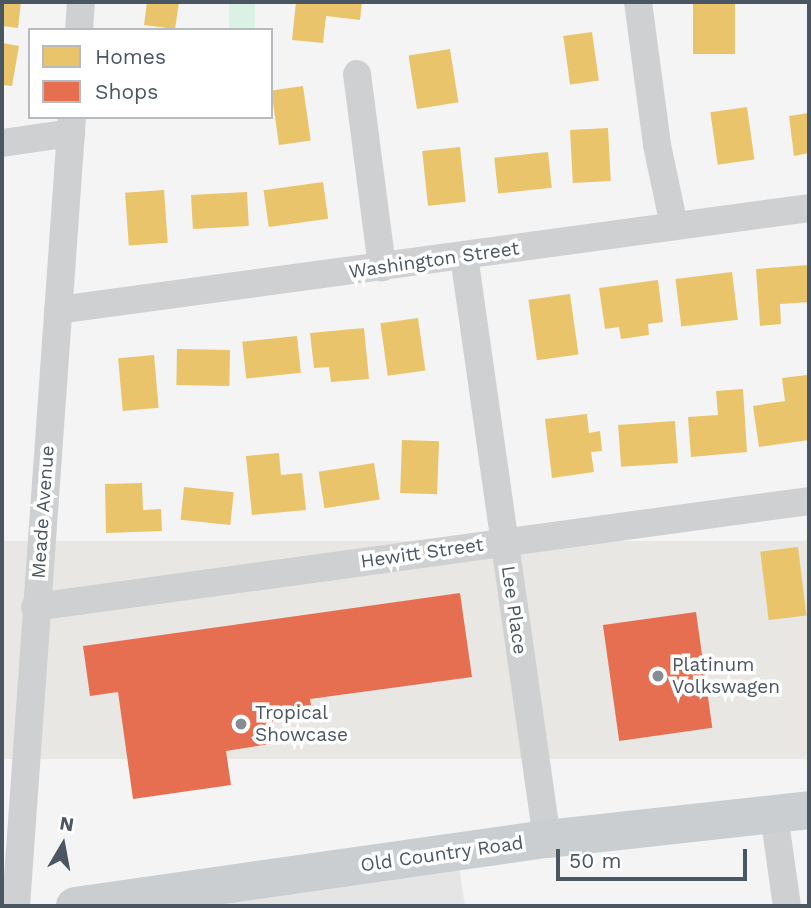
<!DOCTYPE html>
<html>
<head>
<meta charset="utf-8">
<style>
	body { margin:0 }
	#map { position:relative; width:811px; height:908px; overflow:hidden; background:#f4f4f4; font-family:"Work Sans",sans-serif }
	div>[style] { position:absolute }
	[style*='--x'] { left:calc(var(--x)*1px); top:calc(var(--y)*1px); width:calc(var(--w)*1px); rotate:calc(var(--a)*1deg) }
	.commercial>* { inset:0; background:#e8e7e3; transform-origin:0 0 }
	.education>* { inset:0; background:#e6e5e6 }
	.green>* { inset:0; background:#d9f2e3; transform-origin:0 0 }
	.homes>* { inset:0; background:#e9c46a; transform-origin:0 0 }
	.shops>* { inset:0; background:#e76f51; transform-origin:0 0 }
	.street>* { height:28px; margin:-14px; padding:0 14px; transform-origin:14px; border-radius:14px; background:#ced0d2 }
	.primary>* { height:38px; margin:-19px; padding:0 19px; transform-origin:19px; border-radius:19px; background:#caced1 }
	.dots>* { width:19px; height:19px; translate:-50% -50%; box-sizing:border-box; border:4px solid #fff; border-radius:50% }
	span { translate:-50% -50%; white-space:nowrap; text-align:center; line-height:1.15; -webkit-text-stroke:7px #fff; paint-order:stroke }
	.street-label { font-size:19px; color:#4a5661 }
	.poi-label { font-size:19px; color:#4a5661 }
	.left { translate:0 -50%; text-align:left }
	.frame { position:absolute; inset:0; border:4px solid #4a5661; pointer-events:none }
	.legend { position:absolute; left:28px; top:28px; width:245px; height:91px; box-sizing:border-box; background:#fff; border:2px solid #b7bbc0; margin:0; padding:9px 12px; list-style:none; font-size:21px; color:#4a5661 }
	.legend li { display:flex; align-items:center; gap:14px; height:35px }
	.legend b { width:35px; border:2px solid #b7bbc0 }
	.north { position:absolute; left:28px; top:810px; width:70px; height:70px; -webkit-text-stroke:5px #fff; paint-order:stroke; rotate:10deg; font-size:19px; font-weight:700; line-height:28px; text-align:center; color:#4a5661 }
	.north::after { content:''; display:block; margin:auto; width:24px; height:32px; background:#4a5661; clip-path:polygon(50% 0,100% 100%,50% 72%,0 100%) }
	.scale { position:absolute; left:556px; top:849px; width:191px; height:32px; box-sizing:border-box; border:4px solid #4a5661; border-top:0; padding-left:9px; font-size:21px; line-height:24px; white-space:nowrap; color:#4a5661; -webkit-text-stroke:5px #fff; paint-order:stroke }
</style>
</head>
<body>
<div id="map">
	<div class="commercial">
		<div style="left:809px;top:541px;width:218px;height:813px;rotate:90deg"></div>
	</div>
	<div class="education">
		<div style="clip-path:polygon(457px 854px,465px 906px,97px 906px)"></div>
	</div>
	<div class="green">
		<div style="left:229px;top:2px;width:26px;height:28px"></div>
	</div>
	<div class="homes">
		<div style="clip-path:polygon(2px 2px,21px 2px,18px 28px,2px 26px)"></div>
		<div style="clip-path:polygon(147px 2px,179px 2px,175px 29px,144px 25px)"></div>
		<div style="clip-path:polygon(296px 2px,362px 2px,360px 20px,326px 16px,323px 43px,292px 40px)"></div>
		<div style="left:693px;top:2px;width:42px;height:52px"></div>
		<div style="left:592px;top:32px;width:49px;height:29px;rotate:82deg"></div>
		<div style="clip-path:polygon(2px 43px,19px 46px,12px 86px,2px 85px)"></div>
		<div style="left:450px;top:49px;width:54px;height:42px;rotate:81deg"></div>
		<div style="left:303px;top:86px;width:55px;height:32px;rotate:82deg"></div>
		<div style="left:747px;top:107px;width:53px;height:37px;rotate:82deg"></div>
		<div style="clip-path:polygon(809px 113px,809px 153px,794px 156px,789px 116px)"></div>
		<div style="left:608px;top:128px;width:53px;height:38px;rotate:87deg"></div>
		<div style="left:460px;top:147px;width:55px;height:38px;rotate:84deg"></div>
		<div style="left:548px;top:152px;width:36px;height:54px;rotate:84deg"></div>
		<div style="left:323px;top:182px;width:37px;height:60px;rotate:82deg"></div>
		<div style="left:164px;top:190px;width:53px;height:39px;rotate:86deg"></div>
		<div style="left:247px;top:192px;width:34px;height:56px;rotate:87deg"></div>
		<div style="clip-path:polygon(809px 265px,809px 302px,780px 304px,781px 324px,760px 326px,756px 269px)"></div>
		<div style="left:732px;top:272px;width:48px;height:57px;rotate:83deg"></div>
		<div style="clip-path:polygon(658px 280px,663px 322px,648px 324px,649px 335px,621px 339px,619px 327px,605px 329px,599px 288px)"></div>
		<div style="left:570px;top:294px;width:61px;height:42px;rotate:82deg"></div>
		<div style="left:418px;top:318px;width:53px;height:38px;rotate:82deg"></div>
		<div style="clip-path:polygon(364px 328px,369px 379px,331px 382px,329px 367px,314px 368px,310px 333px)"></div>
		<div style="left:297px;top:336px;width:37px;height:55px;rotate:84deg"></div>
		<div style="left:177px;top:349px;width:53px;height:36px;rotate:1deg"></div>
		<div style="left:154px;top:355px;width:53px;height:36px;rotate:85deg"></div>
		<div style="clip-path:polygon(807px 375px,809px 440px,759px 447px,753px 406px,785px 401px,782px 378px)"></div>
		<div style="clip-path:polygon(743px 389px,747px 452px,691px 457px,688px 417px,718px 415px,716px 391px)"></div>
		<div style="clip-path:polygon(587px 414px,589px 433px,600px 431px,602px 451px,591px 452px,594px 472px,552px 478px,545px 419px)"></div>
		<div style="left:675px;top:421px;width:42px;height:57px;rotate:86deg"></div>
		<div style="left:402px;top:440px;width:37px;height:53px;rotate:2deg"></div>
		<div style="clip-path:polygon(279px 453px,281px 475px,302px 473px,306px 510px,252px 515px,246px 456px)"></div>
		<div style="left:374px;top:463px;width:37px;height:56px;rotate:81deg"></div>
		<div style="clip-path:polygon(142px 483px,143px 510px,161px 509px,162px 531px,106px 533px,105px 484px)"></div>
		<div style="left:184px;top:487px;width:50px;height:33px;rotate:6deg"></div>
		<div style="left:798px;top:547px;width:69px;height:38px;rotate:83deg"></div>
	</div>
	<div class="shops">
		<div style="clip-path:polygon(460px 593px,472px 677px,310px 699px,311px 705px,287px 709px,288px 719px,267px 722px,270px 744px,226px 751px,231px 785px,133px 799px,118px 692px,90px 696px,83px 646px)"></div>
		<div style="left:696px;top:612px;width:117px;height:94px;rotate:82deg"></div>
	</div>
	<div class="street">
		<div style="--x:638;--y:2;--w:144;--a:82.4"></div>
		<div style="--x:657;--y:145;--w:83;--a:78.1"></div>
		<div style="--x:79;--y:30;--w:28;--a:-86"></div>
		<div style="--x:357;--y:74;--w:195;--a:82.6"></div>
		<div style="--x:2;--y:143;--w:70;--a:-8.2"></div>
		<div style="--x:464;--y:256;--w:589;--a:81.9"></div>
		<div style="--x:58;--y:310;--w:758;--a:-7.73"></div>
		<div style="--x:35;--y:607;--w:781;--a:-7.8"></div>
		<div style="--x:774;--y:815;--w:92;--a:81.9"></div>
		<div style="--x:16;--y:906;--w:791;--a:-85.94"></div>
	</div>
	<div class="primary">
		<div style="--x:75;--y:906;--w:477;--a:-8.1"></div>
		<div style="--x:547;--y:839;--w:264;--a:-6.3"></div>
	</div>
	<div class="dots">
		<div style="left:658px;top:676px;background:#868d94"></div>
		<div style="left:241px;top:724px;background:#868d94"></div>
	</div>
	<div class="street-label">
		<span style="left:434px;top:260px;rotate:-8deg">Washington Street</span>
		<span style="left:43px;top:512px;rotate:-86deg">Meade Avenue</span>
		<span style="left:422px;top:553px;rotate:-8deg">Hewitt Street</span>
		<span style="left:514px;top:610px;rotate:82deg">Lee Place</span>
		<span style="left:442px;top:854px;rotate:-8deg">Old Country Road</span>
	</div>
	<div class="poi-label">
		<span class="left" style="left:672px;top:676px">Platinum<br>Volkswagen</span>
		<span class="left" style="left:255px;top:724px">Tropical<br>Showcase</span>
	</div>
	<div class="frame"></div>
	<ul class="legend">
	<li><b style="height:19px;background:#e9c46a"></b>Homes</li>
	<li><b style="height:19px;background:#e76f51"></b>Shops</li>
	</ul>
	<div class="north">N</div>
	<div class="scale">50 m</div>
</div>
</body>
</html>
